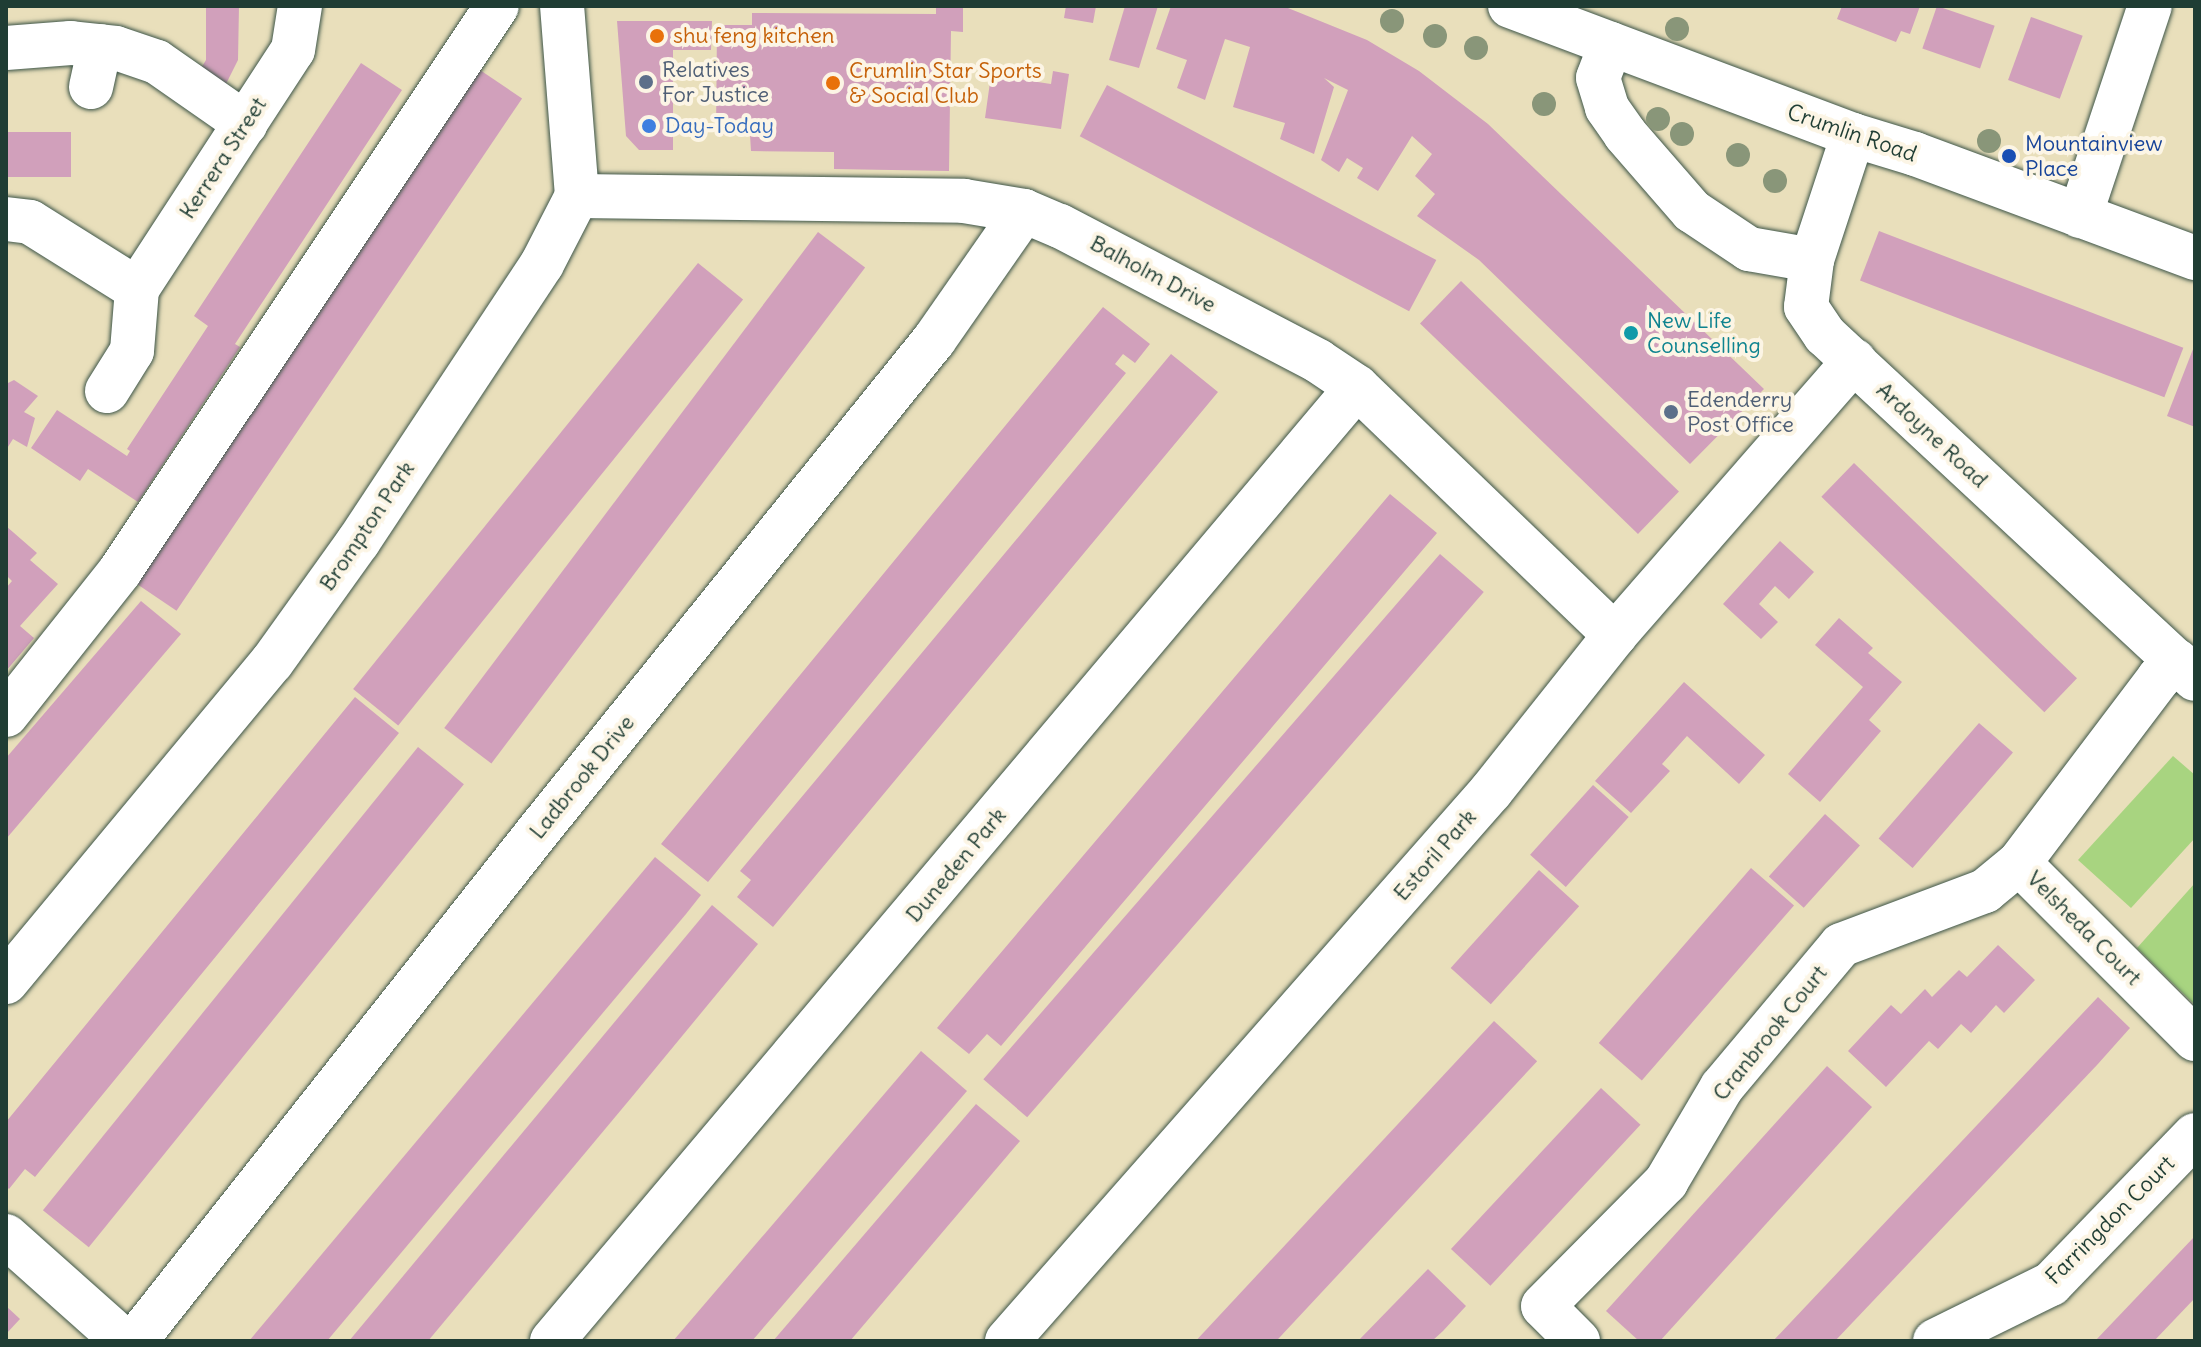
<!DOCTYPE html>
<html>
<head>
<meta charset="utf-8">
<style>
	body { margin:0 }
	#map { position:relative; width:2201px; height:1347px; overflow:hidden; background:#e9dfbb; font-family:Delius,sans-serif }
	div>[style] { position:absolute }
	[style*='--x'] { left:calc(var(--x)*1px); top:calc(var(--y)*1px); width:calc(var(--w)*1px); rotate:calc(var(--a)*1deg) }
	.green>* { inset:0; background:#a8d480 }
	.building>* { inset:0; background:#d1a0bb; transform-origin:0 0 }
	.roads { filter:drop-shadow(0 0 2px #3d5548) drop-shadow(0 0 2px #3d5548) }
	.minor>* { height:44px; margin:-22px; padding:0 22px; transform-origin:22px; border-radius:22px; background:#fff }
	.highway>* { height:44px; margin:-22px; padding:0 22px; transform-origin:22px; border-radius:22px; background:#fff }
	.trees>* { width:24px; height:24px; margin:-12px; border-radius:50%; background:#899679 }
	.dots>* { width:22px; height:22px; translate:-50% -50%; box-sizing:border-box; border:4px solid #fcf5e5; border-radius:50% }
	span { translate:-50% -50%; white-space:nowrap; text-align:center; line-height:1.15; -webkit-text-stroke:8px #fcf5e5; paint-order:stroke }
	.food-label { font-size:22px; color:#c56008 }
	.left { translate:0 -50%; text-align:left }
	.service-label { font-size:22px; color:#4e5e75 }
	.shop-label { font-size:22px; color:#366cbe }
	.street-label { font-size:22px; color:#1f3d34 }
	.transit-label { font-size:22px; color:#164399 }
	.culture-label { font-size:22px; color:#0d838f }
	.frame { position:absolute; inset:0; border:8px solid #1f3d34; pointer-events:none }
</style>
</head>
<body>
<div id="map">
	<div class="green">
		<div style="clip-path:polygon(2173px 756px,2195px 775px,2195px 838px,2131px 908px,2078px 860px)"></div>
		<div style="clip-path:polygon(2195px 883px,2195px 1005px,2137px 948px)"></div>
	</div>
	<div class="building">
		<div style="clip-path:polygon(206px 6px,239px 6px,238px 60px,225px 86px,198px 73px,206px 60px)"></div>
		<div style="clip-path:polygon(936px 6px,963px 6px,963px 32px,951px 31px,949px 171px,834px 169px,834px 152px,751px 151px,750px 135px,716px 135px,717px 25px,752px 25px,752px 13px,936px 14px)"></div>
		<div style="clip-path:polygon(1066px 6px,1096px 6px,1093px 23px,1064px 18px)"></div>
		<div style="clip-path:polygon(1125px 6px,1158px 6px,1139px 68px,1109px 60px)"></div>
		<div style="clip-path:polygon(1171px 6px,1283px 6px,1367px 40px,1419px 71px,1488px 124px,1764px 389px,1690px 464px,1479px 260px,1417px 216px,1435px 194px,1415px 176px,1432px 154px,1412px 136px,1378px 191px,1357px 178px,1363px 168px,1347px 158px,1339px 172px,1321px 160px,1348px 90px,1324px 78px,1334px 87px,1314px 154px,1280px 139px,1285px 123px,1233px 107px,1250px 47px,1225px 39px,1205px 100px,1177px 88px,1187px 60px,1156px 49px)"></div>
		<div style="clip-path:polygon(1842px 6px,1920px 6px,1910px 34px,1901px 31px,1896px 42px,1837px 19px)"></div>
		<div style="left:1937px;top:6px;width:61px;height:45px;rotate:19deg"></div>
		<div style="left:2031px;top:17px;width:55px;height:67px;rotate:20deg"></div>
		<div style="clip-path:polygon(617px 21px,712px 21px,711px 50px,673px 50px,673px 150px,639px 150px,626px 136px)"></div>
		<div style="clip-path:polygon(361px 63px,402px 90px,235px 344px,240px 347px,138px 502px,88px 469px,80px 481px,31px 448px,57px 410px,127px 456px,130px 451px,127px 449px,208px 326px,194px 316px)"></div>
		<div style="left:474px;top:66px;width:58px;height:618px;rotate:34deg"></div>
		<div style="clip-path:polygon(1053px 71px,1069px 74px,1061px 129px,985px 118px,991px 75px,1051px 84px)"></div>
		<div style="left:1107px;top:85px;width:373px;height:58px;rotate:28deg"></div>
		<div style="left:6px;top:132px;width:65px;height:45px"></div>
		<div style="left:1879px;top:231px;width:326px;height:53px;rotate:21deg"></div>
		<div style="left:818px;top:232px;width:59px;height:621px;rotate:37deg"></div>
		<div style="left:698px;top:263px;width:58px;height:548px;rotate:39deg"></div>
		<div style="left:1461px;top:281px;width:303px;height:59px;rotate:44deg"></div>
		<div style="clip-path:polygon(1103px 307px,1150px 344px,1135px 363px,1123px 354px,1115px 364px,1126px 373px,708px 882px,661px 844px)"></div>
		<div style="clip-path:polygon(2195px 344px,2195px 427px,2167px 416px)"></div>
		<div style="clip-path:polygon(1171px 354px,1218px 392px,773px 927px,737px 897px,751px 880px,740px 871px)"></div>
		<div style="clip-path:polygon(14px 380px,38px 396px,24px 412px,35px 418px,27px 447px,13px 439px,6px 450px,6px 384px)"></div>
		<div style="left:1854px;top:463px;width:310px;height:47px;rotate:44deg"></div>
		<div style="clip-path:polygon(1390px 494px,1437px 533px,1001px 1046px,987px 1034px,969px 1054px,937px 1028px)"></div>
		<div style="clip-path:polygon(6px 526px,37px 553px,30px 560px,58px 584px,20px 626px,34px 638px,6px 671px,6px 588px,12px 581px,6px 575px)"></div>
		<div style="clip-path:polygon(1780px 541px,1814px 572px,1789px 599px,1775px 586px,1759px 604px,1778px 622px,1761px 639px,1723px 604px)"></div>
		<div style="left:1440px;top:554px;width:58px;height:696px;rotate:41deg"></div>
		<div style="clip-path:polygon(141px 601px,181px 634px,6px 839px,6px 758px)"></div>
		<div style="clip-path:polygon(1839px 618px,1873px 648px,1868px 653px,1902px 682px,1869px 720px,1881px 731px,1820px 802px,1788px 774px,1863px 687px,1815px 645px)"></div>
		<div style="clip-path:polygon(1684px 682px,1765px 755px,1739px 784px,1687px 736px,1662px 764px,1670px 771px,1631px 813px,1595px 781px)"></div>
		<div style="clip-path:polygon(355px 697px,399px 733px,35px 1177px,25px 1169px,9px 1189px,6px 1186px,6px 1122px)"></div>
		<div style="left:1979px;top:723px;width:45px;height:153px;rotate:41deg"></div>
		<div style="left:418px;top:747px;width:59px;height:596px;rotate:39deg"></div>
		<div style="left:1593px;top:785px;width:48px;height:94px;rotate:42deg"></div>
		<div style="left:1825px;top:814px;width:47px;height:84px;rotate:42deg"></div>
		<div style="clip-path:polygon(655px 857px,701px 895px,686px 914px,327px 1341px,249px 1341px)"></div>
		<div style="left:1751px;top:868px;width:57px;height:232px;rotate:41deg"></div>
		<div style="left:1539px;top:870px;width:54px;height:132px;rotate:42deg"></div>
		<div style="clip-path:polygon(712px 905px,758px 944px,631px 1098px,428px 1341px,349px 1341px)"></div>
		<div style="clip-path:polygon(1998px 945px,2035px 980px,2004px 1013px,1996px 1005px,1971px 1033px,1961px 1024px,1938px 1049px,1929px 1041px,1886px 1087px,1848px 1051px,1891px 1005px,1901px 1014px,1925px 989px,1932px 997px,1959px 970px,1967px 977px)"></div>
		<div style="clip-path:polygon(2098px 997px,2130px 1028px,2097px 1065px,1835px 1341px,1773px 1341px)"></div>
		<div style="left:1494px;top:1021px;width:59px;height:435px;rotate:43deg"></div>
		<div style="clip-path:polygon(921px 1051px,967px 1091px,752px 1341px,673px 1341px)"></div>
		<div style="clip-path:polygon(1827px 1066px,1872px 1107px,1660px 1341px,1639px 1341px,1606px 1311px)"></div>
		<div style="left:1601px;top:1088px;width:54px;height:220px;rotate:43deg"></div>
		<div style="clip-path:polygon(976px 1104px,1020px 1141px,850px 1341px,773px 1341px)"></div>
		<div style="clip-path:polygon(2195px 1236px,2195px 1298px,2154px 1341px,2095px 1341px)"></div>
		<div style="clip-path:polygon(1428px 1269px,1466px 1306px,1443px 1331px,1432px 1341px,1358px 1341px)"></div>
		<div style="clip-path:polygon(6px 1306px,20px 1319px,6px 1334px)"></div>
	</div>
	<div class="roads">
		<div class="minor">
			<div style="--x:1611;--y:44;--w:36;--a:111"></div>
			<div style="--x:1598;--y:78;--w:31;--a:73"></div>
			<div style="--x:1607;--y:108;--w:32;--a:55"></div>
			<div style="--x:1625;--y:134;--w:102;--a:49"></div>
			<div style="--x:1692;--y:211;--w:69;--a:33.7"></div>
			<div style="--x:1749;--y:249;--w:64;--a:9.9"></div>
			<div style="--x:6;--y:48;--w:65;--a:-4.4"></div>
			<div style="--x:71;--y:43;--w:45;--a:6.3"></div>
			<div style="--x:116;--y:48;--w:43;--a:18.9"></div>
			<div style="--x:157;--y:62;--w:108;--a:34.9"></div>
			<div style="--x:91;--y:87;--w:42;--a:-77.6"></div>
			<div style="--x:1853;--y:135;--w:132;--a:108.2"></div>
			<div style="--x:1812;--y:260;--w:47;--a:97.3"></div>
			<div style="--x:1806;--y:307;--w:34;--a:56"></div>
			<div style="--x:1825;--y:335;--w:505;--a:42.91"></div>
			<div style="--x:577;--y:196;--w:387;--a:0.7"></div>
			<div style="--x:964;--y:201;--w:61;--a:9.5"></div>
			<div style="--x:1024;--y:211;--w:39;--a:23"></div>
			<div style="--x:1060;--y:226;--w:291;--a:27.6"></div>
			<div style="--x:1318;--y:361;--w:47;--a:33.7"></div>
			<div style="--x:1357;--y:387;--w:358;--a:43.9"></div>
			<div style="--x:2080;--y:216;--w:221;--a:-71.6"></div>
			<div style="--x:6;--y:219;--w:24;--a:7"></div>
			<div style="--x:30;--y:222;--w:126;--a:32.1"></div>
			<div style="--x:107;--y:391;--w:47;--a:-58"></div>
			<div style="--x:132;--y:351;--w:62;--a:-85.4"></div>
			<div style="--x:137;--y:289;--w:285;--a:-56.9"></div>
			<div style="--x:293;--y:50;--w:45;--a:-81"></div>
			<div style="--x:2177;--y:661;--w:25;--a:137"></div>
			<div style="--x:2159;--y:678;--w:232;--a:127.1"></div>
			<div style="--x:2019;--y:863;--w:249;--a:45"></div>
			<div style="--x:6;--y:715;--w:184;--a:-51.6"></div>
			<div style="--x:120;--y:571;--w:679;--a:-56.29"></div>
			<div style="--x:6;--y:982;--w:416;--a:-50.3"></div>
			<div style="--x:272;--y:662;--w:148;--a:-54.4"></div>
			<div style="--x:358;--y:542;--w:333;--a:-56.5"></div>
			<div style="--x:542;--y:264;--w:76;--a:-62.8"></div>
			<div style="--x:577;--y:196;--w:191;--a:-94.5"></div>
			<div style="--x:6;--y:1236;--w:158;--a:41.7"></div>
			<div style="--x:135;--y:1341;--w:645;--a:-51.67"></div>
			<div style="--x:535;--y:835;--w:636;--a:-51.13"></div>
			<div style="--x:934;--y:340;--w:157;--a:-55.1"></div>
			<div style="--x:552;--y:1341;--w:1248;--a:-49.84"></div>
			<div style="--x:1007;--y:1341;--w:733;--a:-48.65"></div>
			<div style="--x:1491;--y:791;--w:199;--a:-51.5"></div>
			<div style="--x:1615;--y:635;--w:364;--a:-48.9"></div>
			<div style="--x:1578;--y:1341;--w:49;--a:-135"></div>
			<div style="--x:1543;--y:1306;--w:175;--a:-45.2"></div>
			<div style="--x:1666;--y:1182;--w:110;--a:-59.5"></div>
			<div style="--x:1722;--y:1087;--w:185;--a:-50"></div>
			<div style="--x:1841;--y:945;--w:154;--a:-20.6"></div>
			<div style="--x:1985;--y:891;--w:44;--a:-39.5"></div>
			<div style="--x:1935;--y:1341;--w:129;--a:-26.2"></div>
			<div style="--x:2051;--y:1284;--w:207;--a:-46"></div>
		</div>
		<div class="highway">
			<div style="--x:1510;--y:6;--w:366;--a:20.6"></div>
			<div style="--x:1853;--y:135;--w:65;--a:17"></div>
			<div style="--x:1915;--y:154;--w:299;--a:20.4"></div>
		</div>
	</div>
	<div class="trees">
		<div style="left:1392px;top:21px"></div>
		<div style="left:1677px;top:29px"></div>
		<div style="left:1435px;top:36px"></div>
		<div style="left:1476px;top:48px"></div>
		<div style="left:1544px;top:104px"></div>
		<div style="left:1658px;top:119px"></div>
		<div style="left:1682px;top:134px"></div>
		<div style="left:1989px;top:141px"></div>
		<div style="left:1738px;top:155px"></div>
		<div style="left:1775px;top:181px"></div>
	</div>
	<div class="dots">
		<div style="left:657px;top:36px;background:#e8710a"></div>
		<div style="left:646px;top:82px;background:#5c6f8a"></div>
		<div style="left:833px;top:83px;background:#e8710a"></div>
		<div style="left:649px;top:126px;background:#3f7fe0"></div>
		<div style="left:2009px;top:156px;background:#1a4fb4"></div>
		<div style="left:1631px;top:333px;background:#0f9aa8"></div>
		<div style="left:1671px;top:412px;background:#5c6f8a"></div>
	</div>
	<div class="food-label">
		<span class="left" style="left:673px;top:36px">shu feng kitchen</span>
		<span class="left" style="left:849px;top:83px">Crumlin Star Sports<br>&amp; Social Club</span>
	</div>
	<div class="service-label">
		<span class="left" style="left:662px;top:82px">Relatives<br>For Justice</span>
		<span class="left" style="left:1687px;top:412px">Edenderry<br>Post Office</span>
	</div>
	<div class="shop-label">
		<span class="left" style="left:665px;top:126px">Day-Today</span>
	</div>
	<div class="street-label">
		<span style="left:1852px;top:133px;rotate:19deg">Crumlin Road</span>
		<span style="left:223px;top:158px;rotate:-57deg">Kerrera Street</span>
		<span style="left:1153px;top:274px;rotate:28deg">Balholm Drive</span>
		<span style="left:1932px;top:435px;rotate:43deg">Ardoyne Road</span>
		<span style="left:367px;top:526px;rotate:-56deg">Brompton Park</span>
		<span style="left:582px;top:777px;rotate:-51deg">Ladbrook Drive</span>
		<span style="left:1435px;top:855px;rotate:-49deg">Estoril Park</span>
		<span style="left:956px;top:865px;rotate:-50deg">Duneden Park</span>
		<span style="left:2084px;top:928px;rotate:45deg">Velsheda Court</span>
		<span style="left:1770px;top:1033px;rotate:-51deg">Cranbrook Court</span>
		<span style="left:2110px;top:1220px;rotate:-45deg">Farringdon Court</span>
	</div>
	<div class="transit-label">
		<span class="left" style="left:2025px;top:156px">Mountainview<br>Place</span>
	</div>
	<div class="culture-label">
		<span class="left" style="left:1647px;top:333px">New Life<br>Counselling</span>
	</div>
	<div class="frame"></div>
</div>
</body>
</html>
